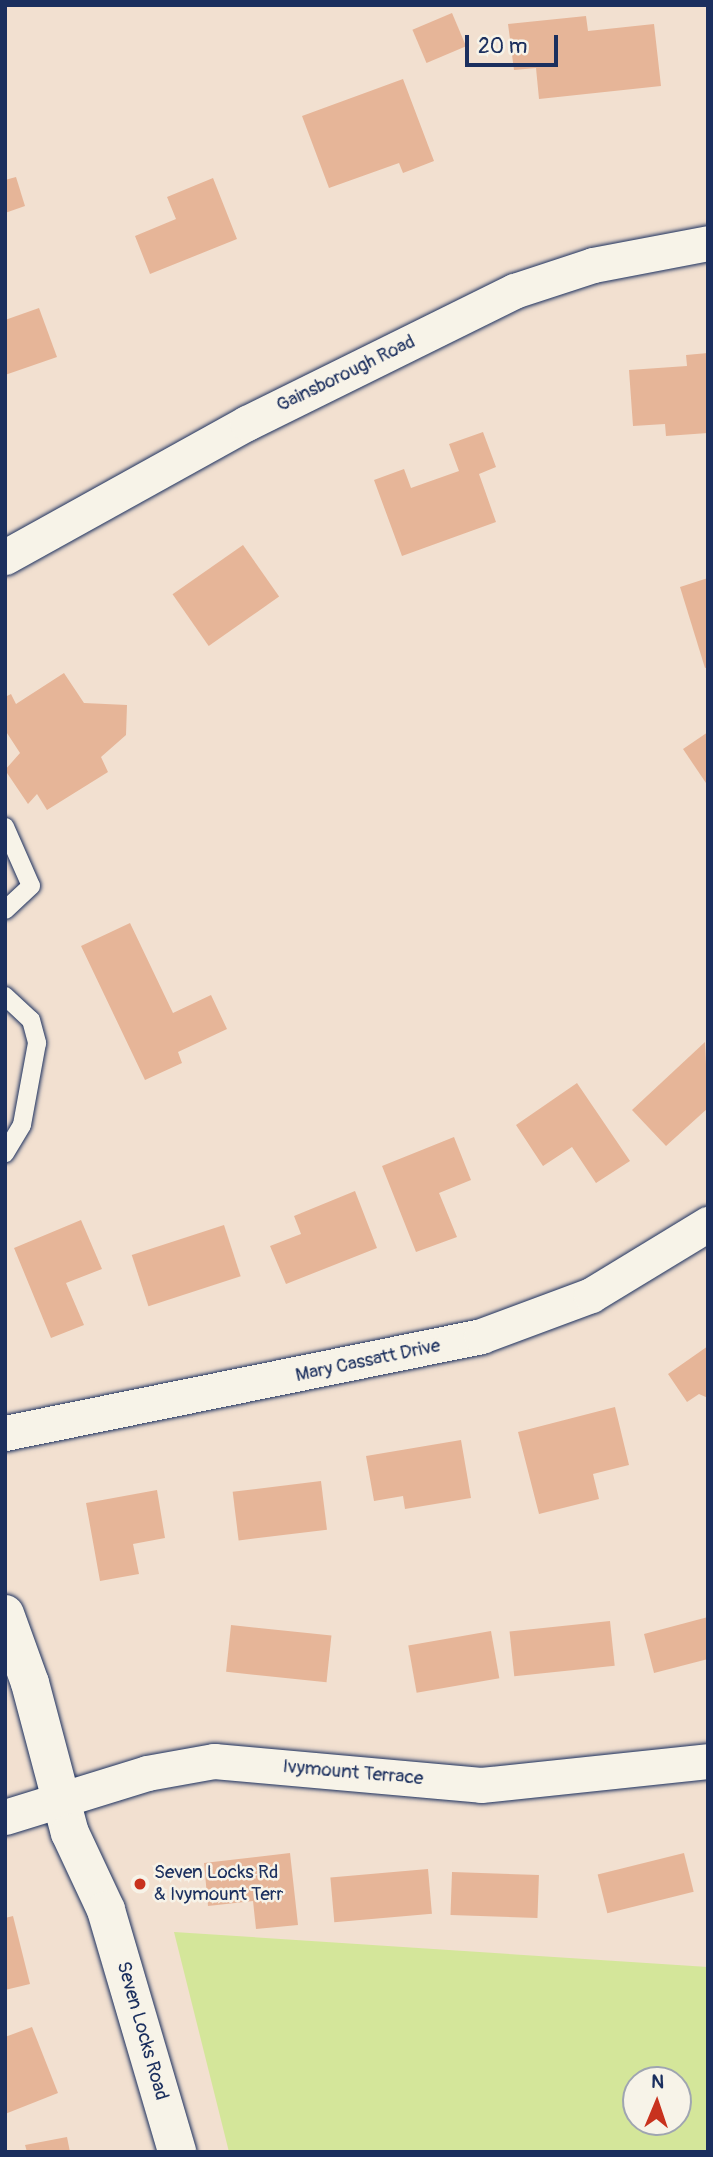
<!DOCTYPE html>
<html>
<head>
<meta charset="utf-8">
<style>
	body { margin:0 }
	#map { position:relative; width:713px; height:2157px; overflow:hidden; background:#f2e0d0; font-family:Pangolin,sans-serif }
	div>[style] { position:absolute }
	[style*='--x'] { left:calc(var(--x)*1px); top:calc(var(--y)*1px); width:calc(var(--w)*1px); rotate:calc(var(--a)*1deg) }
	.green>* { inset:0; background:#d4e69a }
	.building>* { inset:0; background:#e6b598; transform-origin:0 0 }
	.roads { filter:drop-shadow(0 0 2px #1b2f5e) drop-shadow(0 0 2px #1b2f5e) }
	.service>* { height:18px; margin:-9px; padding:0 9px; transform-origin:9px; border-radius:9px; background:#f7f3e8 }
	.minor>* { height:35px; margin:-17.5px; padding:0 17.5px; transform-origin:17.5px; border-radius:17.5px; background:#f7f3e8 }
	.secondary>* { height:38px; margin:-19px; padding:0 19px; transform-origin:19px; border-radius:19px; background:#f7f3e8 }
	.dots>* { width:19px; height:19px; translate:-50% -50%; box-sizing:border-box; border:4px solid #f7f3e8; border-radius:50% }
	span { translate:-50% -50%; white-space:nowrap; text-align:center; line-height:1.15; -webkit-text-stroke:5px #f7f3e8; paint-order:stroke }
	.street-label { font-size:19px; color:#1b2f5e }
	.poi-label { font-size:19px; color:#1b2f5e }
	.left { translate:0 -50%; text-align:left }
	.frame { position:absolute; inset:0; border:7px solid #1b2f5e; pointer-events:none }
	.north { position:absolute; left:622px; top:2066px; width:70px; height:70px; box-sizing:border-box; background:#f7f3e8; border:2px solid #9fa5b1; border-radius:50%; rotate:2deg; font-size:19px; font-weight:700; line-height:28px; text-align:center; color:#1b2f5e }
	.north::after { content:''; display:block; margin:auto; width:24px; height:32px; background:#c8321e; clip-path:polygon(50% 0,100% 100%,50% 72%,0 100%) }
	.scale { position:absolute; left:465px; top:35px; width:93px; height:32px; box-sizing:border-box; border:4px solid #1b2f5e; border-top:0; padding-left:9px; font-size:21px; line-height:24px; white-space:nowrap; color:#1b2f5e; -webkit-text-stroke:5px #f7f3e8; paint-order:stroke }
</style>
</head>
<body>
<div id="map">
	<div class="green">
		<div style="clip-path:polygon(evenodd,174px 1932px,708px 1967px,708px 2152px,229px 2152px,174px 1932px,636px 2080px,678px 2080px,678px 2122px,636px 2122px,636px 2080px)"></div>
	</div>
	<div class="building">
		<div style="left:452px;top:13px;width:36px;height:43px;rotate:67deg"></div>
		<div style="clip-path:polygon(586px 16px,588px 31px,654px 24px,661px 86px,539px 99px,536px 68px,514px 70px,508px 24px)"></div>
		<div style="clip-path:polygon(403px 79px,434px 161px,403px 173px,399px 163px,329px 188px,302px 116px)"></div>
		<div style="clip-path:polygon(16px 177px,25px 206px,5px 213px,5px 180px)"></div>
		<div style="clip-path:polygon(213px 178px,237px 239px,150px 274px,135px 236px,176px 219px,167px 197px)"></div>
		<div style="clip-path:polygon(39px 308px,57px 357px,5px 375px,5px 320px)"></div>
		<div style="clip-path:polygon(708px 353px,708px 433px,666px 436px,665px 424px,633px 426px,629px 370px,687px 366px,686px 355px)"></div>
		<div style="clip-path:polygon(483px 432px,496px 467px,479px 474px,496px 522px,402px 556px,374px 480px,404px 469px,411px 488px,459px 471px,449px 444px)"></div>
		<div style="left:243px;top:545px;width:63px;height:86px;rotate:55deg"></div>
		<div style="clip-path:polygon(708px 578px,708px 667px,705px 668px,680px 587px)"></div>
		<div style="clip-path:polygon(64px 673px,84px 703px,127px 705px,126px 735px,101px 757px,108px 772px,47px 810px,37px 794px,28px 804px,5px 770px,20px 753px,5px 730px,5px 697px,11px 694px,16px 704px)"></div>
		<div style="clip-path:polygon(708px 732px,708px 786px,683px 749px)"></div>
		<div style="clip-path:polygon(130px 923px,173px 1013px,211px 995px,227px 1029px,178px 1052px,182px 1063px,145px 1080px,81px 946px)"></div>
		<div style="clip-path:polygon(705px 1042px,708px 1108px,666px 1146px,632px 1110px)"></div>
		<div style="clip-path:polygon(577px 1083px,630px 1161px,596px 1183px,572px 1147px,543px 1166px,516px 1125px)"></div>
		<div style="clip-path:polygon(454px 1137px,471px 1180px,439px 1193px,457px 1237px,416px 1252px,382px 1166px)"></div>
		<div style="clip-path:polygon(355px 1191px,377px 1248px,286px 1284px,270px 1246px,301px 1234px,294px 1216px)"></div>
		<div style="clip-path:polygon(81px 1220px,102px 1269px,66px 1283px,84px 1325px,51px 1338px,14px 1248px)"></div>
		<div style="left:224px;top:1225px;width:54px;height:97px;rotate:72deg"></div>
		<div style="clip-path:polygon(708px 1346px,708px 1398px,699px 1394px,687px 1402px,668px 1374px)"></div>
		<div style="clip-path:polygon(615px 1407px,629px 1465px,593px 1474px,599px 1499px,539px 1514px,518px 1432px)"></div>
		<div style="clip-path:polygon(461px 1440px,471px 1498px,405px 1509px,403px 1496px,374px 1501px,366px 1456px)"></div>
		<div style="left:321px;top:1481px;width:49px;height:89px;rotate:83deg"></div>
		<div style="clip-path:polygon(157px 1490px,165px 1538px,133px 1544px,139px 1574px,100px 1581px,86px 1503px)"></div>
		<div style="clip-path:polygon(708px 1617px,708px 1659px,654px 1673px,644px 1634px)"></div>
		<div style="left:610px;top:1621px;width:45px;height:101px;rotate:84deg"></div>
		<div style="left:231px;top:1625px;width:101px;height:47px;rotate:6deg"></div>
		<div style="left:491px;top:1631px;width:48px;height:84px;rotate:80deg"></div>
		<div style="clip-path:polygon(290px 1853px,298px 1925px,256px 1929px,253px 1901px,208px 1906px,204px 1863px)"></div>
		<div style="left:684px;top:1853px;width:40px;height:89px;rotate:76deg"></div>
		<div style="left:428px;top:1869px;width:45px;height:98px;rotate:85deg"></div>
		<div style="left:452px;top:1872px;width:87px;height:43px;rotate:2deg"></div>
		<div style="clip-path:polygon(13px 1916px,30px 1984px,5px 1990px,5px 1918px)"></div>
		<div style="clip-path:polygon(32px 2027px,58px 2093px,5px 2114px,5px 2037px)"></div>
		<div style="clip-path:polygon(67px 2137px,70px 2152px,27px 2152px,25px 2145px)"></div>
	</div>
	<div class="roads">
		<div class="service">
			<div style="--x:5;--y:827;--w:64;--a:66.2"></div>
			<div style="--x:31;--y:886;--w:35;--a:137"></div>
			<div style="--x:5;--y:996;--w:35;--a:43"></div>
			<div style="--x:31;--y:1020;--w:24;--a:75"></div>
			<div style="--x:37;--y:1043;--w:83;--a:100.4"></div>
			<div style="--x:22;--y:1125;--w:33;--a:121"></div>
		</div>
		<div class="minor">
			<div style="--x:5;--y:557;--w:277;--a:-29"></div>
			<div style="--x:247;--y:423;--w:298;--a:-26.3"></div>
			<div style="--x:514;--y:291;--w:83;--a:-18.2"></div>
			<div style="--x:593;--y:265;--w:117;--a:-10.8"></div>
			<div style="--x:5;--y:1433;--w:486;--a:-11.5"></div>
			<div style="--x:481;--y:1336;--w:117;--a:-20.4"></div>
			<div style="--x:591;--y:1295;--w:137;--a:-31.3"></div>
			<div style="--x:5;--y:1817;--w:149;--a:-17.2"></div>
			<div style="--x:147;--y:1773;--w:68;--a:-10.2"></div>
			<div style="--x:214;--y:1761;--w:268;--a:5.1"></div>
			<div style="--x:481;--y:1785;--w:228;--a:-6"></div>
		</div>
		<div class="secondary">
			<div style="--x:5;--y:1614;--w:73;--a:70.1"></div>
			<div style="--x:30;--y:1683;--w:155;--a:75.1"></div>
			<div style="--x:70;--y:1833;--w:85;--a:64.9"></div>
			<div style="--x:106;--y:1910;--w:252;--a:73.6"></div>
		</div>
	</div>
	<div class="dots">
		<div style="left:140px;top:1884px;background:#c8321e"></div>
	</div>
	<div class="street-label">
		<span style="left:346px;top:374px;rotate:-26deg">Gainsborough Road</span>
		<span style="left:368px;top:1361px;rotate:-12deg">Mary Cassatt Drive</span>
		<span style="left:353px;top:1773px;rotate:5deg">Ivymount Terrace</span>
		<span style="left:142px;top:2031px;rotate:74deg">Seven Locks Road</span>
	</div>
	<div class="poi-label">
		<span class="left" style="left:154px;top:1884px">Seven Locks Rd<br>&amp; Ivymount Terr</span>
	</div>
	<div class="frame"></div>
	<div class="north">N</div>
	<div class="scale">20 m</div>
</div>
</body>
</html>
